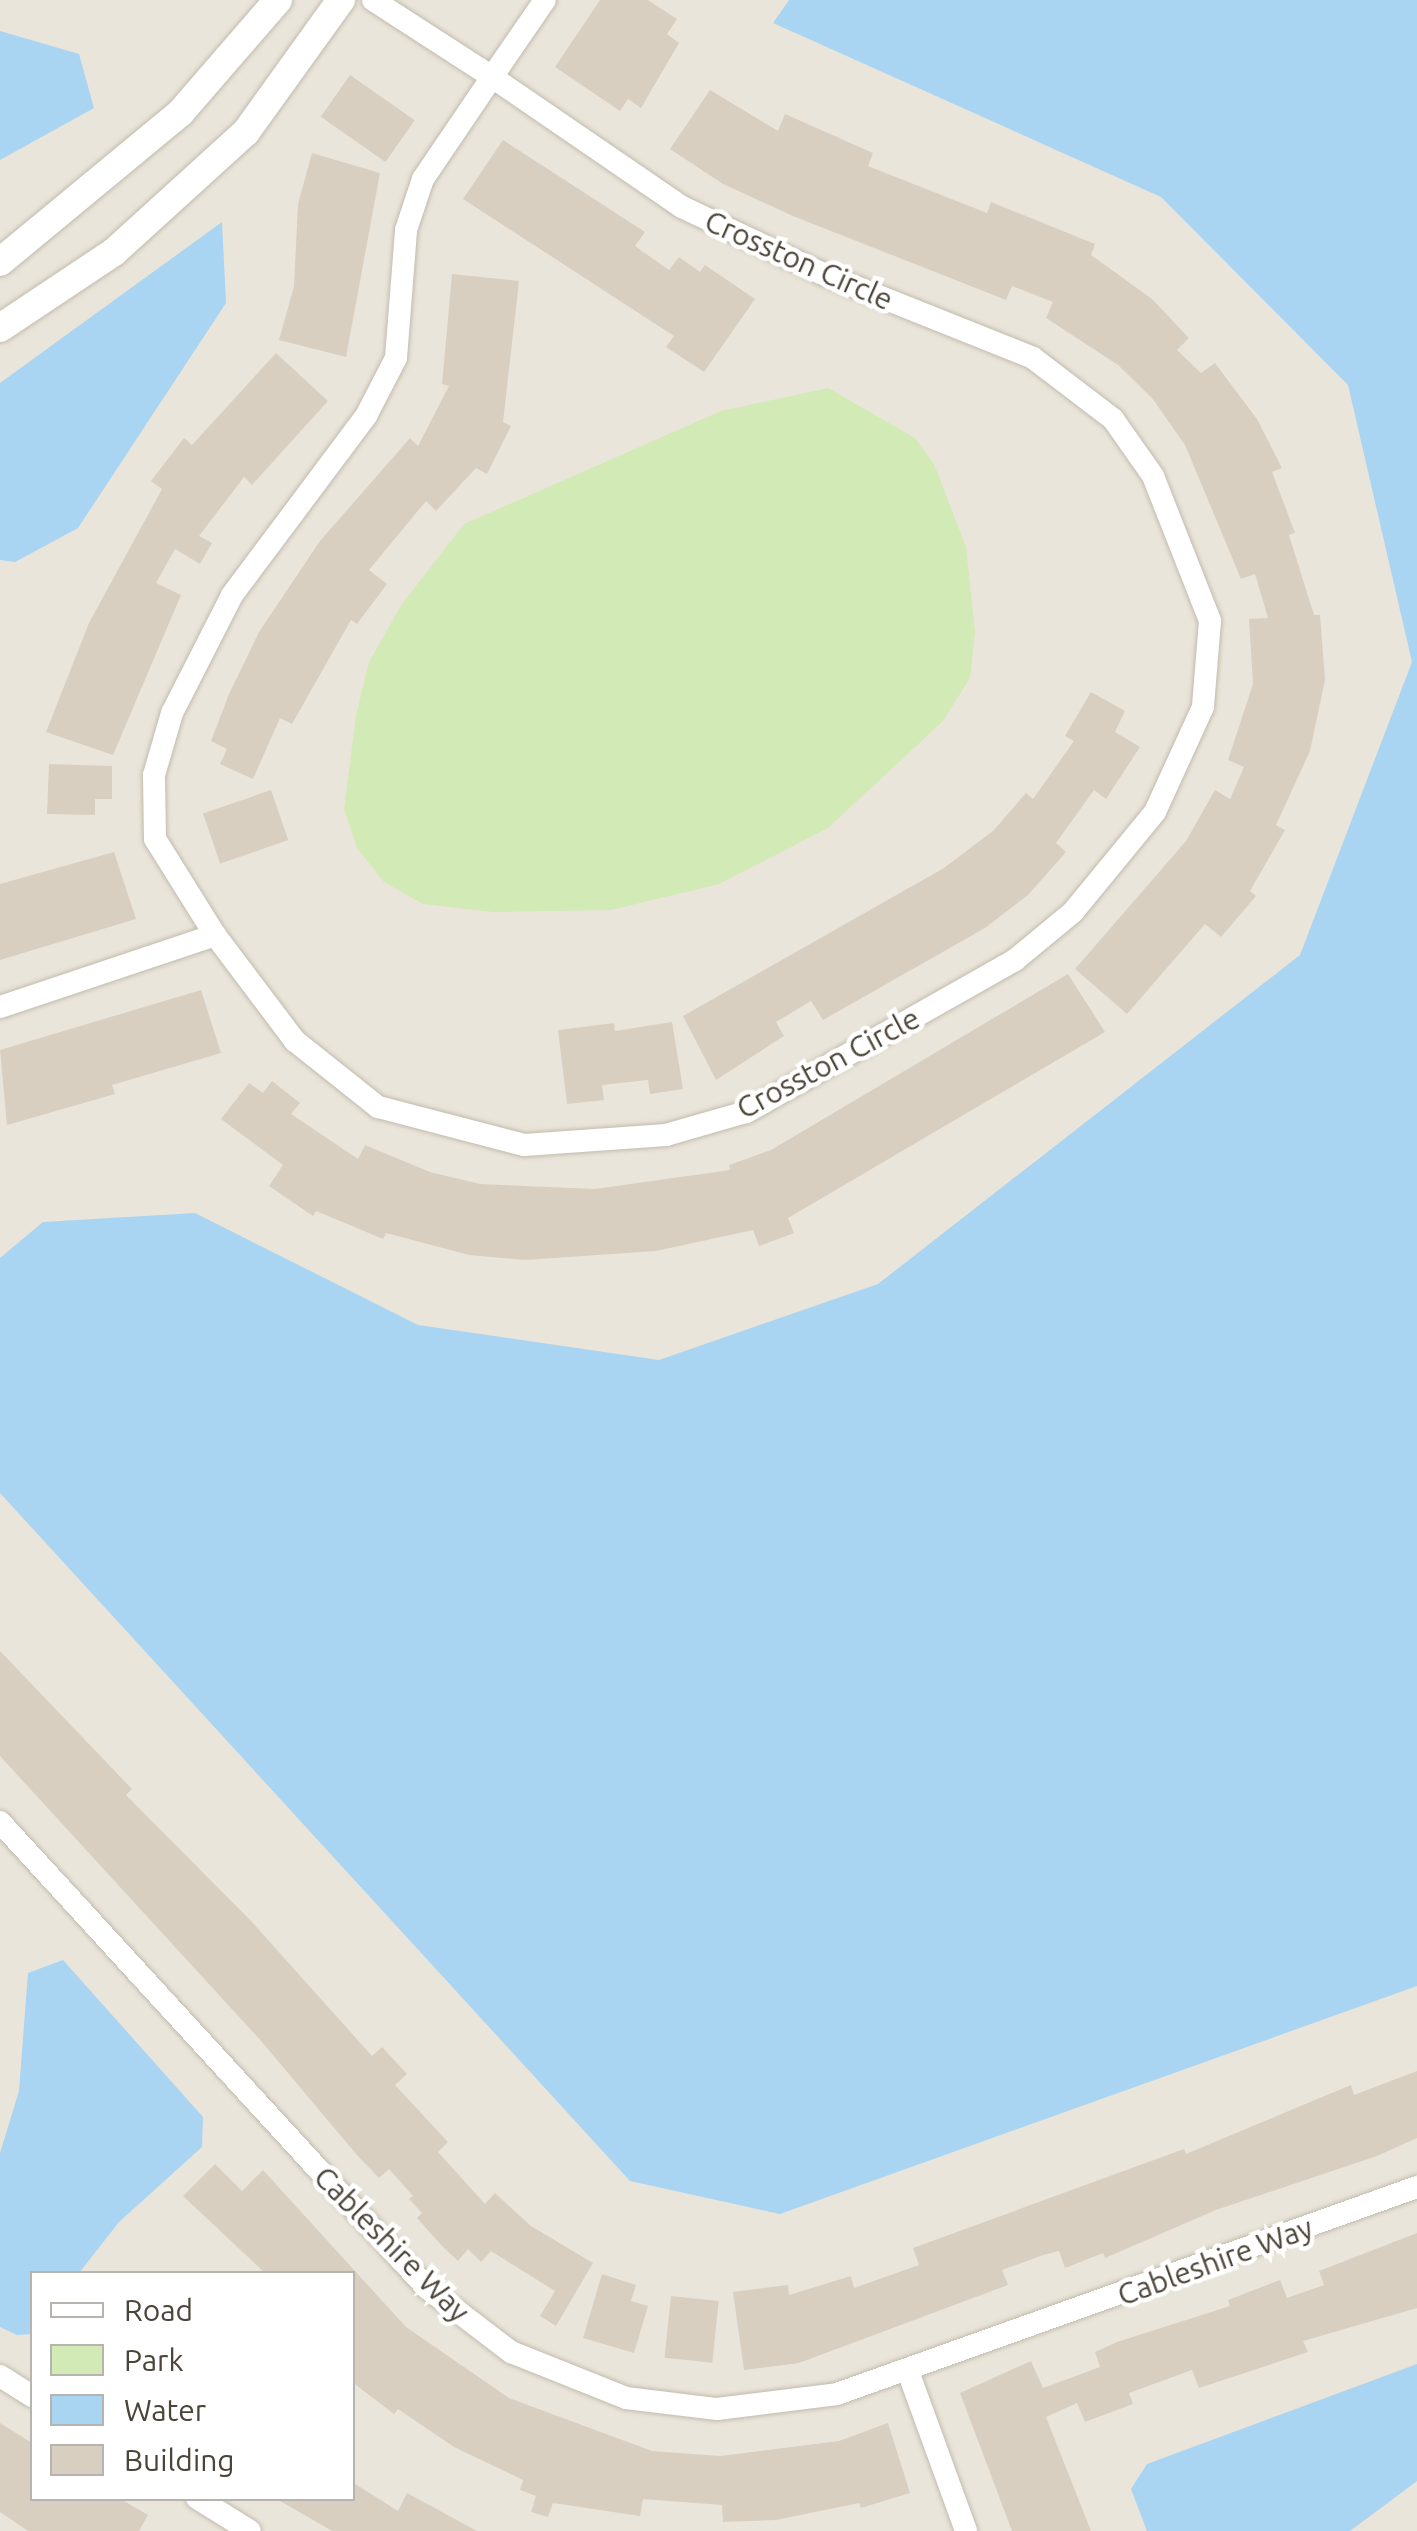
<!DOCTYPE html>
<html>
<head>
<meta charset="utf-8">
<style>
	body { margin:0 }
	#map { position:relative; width:1417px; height:2531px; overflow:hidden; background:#f6f3ec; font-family:Ubuntu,sans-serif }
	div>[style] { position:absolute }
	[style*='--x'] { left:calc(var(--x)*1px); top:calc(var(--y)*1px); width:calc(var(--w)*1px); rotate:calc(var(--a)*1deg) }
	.residential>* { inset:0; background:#eae5da }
	.green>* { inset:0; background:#d2eab5 }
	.water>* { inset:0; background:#a9d4f2 }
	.building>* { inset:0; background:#d8cfc1; transform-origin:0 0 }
	.roads { filter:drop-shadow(0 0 2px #c2bbae) drop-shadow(0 0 2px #c2bbae) }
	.minor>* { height:22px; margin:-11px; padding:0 11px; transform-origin:11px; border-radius:11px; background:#fff }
	.tertiary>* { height:28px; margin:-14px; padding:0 14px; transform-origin:14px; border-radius:14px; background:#fff }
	span { translate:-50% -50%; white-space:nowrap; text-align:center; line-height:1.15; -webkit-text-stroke:9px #fff; paint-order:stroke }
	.street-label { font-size:30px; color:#4b4439 }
	.legend { position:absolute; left:30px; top:2271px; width:325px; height:230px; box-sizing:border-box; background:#fff; border:2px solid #b7b4b0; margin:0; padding:12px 18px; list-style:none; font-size:30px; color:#4b4439 }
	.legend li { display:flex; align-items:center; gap:20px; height:50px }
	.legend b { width:50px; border:2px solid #b7b4b0 }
</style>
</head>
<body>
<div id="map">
	<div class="residential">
		<div style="clip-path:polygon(evenodd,0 0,1417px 0,1417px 2531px,0 2531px,0 0,32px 2274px,352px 2274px,352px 2498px,32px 2498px,32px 2274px)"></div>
	</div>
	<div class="green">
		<div style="clip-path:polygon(828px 388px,915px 438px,934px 464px,966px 547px,975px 632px,970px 678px,943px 721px,828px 828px,719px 884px,611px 910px,493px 912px,423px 904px,384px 882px,357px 848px,344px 809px,356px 716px,369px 662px,402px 604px,464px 524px,721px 411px)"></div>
	</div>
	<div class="water">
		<div style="clip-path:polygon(789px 0,1417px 0,1417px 1986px,780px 2214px,630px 2181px,0 1493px,0 1258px,43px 1222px,195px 1213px,418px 1325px,659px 1360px,878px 1284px,1300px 955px,1412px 662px,1348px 385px,1161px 197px,773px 23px)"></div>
		<div style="clip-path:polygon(0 31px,79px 54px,94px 108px,0 160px)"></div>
		<div style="clip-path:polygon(222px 222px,226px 303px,78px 528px,15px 562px,0 560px,0 383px)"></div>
		<div style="clip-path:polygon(63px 1960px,203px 2117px,202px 2147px,119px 2222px,79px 2273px,32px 2274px,32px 2334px,17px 2335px,0 2327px,0 2153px,19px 2091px,28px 1973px)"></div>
		<div style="clip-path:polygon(1417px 2364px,1417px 2481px,1350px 2531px,1147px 2531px,1131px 2489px,1147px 2464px)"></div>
	</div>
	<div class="building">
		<div style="clip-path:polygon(600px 0,648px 0,677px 19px,667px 34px,679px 43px,641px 108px,628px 99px,620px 111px,555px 67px)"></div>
		<div style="left:350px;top:75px;width:79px;height:51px;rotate:35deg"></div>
		<div style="clip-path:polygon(710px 90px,778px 131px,785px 114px,873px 153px,868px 166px,987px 213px,991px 202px,1095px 244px,1091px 255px,1152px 299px,1189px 338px,1177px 350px,1201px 373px,1215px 363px,1257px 419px,1282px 468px,1272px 472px,1295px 533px,1289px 535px,1314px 615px,1320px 615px,1325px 680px,1310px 751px,1276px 825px,1285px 830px,1250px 891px,1256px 896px,1221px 937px,1205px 924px,1127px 1014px,1075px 969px,1186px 841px,1215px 790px,1230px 799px,1244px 767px,1228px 760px,1253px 684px,1249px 619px,1268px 618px,1255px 574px,1241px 579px,1185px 445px,1152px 398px,1118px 365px,1046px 318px,1053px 302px,1012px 286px,1006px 300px,793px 216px,723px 184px,670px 149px)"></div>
		<div style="clip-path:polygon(503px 140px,645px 232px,635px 246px,669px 270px,679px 257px,700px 272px,705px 265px,755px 299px,704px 372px,666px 347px,674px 336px,463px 199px)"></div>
		<div style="clip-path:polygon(312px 153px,380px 173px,346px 357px,279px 340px,294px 286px,298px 204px)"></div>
		<div style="clip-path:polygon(452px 274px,519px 281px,503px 422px,511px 426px,487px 474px,476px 468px,436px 511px,426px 501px,369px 570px,387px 584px,357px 624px,351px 620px,292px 724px,280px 718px,253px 779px,220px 764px,227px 749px,211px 741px,229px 694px,259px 632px,320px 541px,410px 438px,418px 446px,449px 386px,442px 384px)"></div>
		<div style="clip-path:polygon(276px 353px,328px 401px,252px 485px,244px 477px,199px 536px,212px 543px,200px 564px,175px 549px,156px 583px,181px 595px,113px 755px,46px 732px,89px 623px,162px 489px,151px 481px,184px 438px,192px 445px)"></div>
		<div style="clip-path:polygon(1091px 692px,1125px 711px,1115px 732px,1140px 747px,1106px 799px,1094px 790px,1056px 843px,1066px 852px,1028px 895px,985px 928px,823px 1020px,811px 1001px,776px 1022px,784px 1036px,716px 1080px,683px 1016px,944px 868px,994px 830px,1026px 793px,1033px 799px,1074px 741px,1065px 736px)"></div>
		<div style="clip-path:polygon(49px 764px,112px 766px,112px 799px,95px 799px,95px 815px,47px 814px)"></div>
		<div style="left:271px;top:790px;width:53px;height:72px;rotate:71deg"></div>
		<div style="clip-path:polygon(114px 852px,136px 919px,0 960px,0 884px)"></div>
		<div style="clip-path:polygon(1068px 974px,1105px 1032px,788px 1218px,794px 1233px,759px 1246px,753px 1230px,656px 1251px,525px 1260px,469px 1255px,386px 1233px,383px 1239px,316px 1211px,313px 1216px,269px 1186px,283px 1165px,221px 1119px,249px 1083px,263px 1093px,272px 1081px,300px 1103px,291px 1114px,358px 1159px,365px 1145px,430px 1172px,480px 1184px,595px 1189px,730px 1170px,729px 1165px,771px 1150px)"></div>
		<div style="clip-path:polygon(201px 990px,221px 1053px,112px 1085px,115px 1094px,7px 1125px,0 1050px)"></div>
		<div style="clip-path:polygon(672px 1022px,683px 1089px,650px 1094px,648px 1080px,602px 1085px,604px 1100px,567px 1104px,558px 1030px,614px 1023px,615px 1031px)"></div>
		<div style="clip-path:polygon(0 1651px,132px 1789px,126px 1795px,251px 1921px,372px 2056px,382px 2047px,407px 2074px,395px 2085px,448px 2142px,438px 2152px,485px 2204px,495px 2193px,531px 2226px,593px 2263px,556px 2326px,540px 2316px,555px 2291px,491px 2251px,481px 2262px,468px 2249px,458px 2261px,443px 2247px,417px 2218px,422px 2213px,409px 2199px,413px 2196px,389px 2169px,379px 2178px,356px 2154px,262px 2042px,0 1756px)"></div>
		<div style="clip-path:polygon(1417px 2071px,1417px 2138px,1377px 2156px,1216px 2210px,1105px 2258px,1103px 2253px,1065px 2268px,1059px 2251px,1043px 2255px,1002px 2270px,1008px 2285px,799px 2363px,744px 2370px,733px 2292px,788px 2285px,789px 2295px,851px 2276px,854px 2288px,919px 2265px,913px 2248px,1184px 2149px,1186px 2154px,1351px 2085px,1354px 2095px)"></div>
		<div style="clip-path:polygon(215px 2164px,242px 2191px,263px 2170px,406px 2327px,509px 2398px,652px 2451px,720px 2456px,839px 2441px,888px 2423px,910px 2493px,861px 2508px,859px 2503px,776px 2520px,723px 2522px,722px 2505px,643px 2499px,640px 2516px,553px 2503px,548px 2517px,531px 2512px,536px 2496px,520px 2490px,523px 2480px,454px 2447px,398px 2409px,394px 2414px,352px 2382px,352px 2274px,266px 2274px,183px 2196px)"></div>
		<div style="clip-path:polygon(1417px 2233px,1417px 2308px,1303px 2341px,1308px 2352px,1199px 2388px,1192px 2370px,1129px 2393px,1133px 2404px,1085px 2422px,1077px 2403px,1046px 2417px,1091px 2531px,1012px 2531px,960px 2393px,1031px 2361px,1043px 2388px,1100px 2367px,1095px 2352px,1117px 2342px,1230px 2306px,1228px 2300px,1280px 2280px,1287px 2298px,1324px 2285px,1319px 2271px)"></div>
		<div style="clip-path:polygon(602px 2274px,636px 2285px,631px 2301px,648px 2306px,634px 2353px,583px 2338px)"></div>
		<div style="left:671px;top:2296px;width:48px;height:62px;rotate:6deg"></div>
		<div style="clip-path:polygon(0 2423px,32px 2443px,32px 2498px,119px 2498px,148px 2515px,139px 2531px,28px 2531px,0 2512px)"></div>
		<div style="clip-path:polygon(352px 2482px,398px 2511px,407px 2493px,477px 2531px,332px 2531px,275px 2498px,352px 2498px)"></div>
	</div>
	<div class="roads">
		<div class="minor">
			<div style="--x:373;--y:0;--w:142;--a:32.9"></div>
			<div style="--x:492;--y:77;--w:230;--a:34.4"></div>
			<div style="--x:682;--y:207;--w:154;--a:25.4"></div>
			<div style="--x:821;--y:273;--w:228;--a:21.8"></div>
			<div style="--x:1033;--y:358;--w:101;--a:37.3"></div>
			<div style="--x:1113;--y:419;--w:70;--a:54.9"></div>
			<div style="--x:1153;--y:476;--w:156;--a:68.5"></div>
			<div style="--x:1210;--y:621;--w:86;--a:94.7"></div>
			<div style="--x:1203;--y:707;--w:115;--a:114.6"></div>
			<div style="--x:1155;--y:812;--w:129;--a:129.4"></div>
			<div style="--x:1073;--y:912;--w:75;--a:140.4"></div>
			<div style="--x:1015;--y:960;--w:309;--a:150.5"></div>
			<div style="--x:746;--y:1112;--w:83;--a:164"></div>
			<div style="--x:666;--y:1135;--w:142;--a:176"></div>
			<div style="--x:524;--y:1145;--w:151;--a:-165.4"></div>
			<div style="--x:378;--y:1107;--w:106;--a:-141.5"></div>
			<div style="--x:295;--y:1041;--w:133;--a:-127"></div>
			<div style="--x:215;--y:935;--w:113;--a:-122"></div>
			<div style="--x:155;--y:839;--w:64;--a:-90.9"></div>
			<div style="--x:154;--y:775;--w:65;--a:-73.8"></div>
			<div style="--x:172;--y:713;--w:132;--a:-63"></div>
			<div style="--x:232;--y:595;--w:224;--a:-53.2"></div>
			<div style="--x:366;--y:416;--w:65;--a:-62.7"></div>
			<div style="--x:396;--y:358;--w:128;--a:-85.5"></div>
			<div style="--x:406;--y:230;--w:54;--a:-71.6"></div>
			<div style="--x:423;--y:179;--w:123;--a:-55.9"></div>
			<div style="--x:492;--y:77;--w:93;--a:-55.5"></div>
			<div style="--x:0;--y:1007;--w:227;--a:-18.5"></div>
			<div style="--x:0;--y:1822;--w:632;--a:47.5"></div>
			<div style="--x:427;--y:2288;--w:106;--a:37.3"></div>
			<div style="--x:511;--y:2352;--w:124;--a:21.8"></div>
			<div style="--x:626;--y:2398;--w:92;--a:6.9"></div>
			<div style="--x:717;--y:2409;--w:121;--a:-7.1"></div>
			<div style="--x:837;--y:2394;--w:616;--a:-19.64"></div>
			<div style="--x:909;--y:2374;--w:167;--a:70"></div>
			<div style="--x:0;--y:2376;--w:38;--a:32"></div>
			<div style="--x:197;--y:2498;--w:62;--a:31.9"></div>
		</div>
		<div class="tertiary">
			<div style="--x:0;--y:262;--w:235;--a:-39.6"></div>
			<div style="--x:181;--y:112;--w:148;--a:-49.1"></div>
			<div style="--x:0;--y:328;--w:137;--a:-33.7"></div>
			<div style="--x:114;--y:252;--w:178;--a:-42.3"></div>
			<div style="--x:246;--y:132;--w:163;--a:-54.3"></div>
		</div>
	</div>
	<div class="street-label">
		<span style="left:799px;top:260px;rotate:24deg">Crosston Circle</span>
		<span style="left:828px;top:1063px;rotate:-28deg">Crosston Circle</span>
		<span style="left:392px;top:2244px;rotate:45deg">Cableshire Way</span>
		<span style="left:1215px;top:2261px;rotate:-20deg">Cableshire Way</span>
	</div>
	<ul class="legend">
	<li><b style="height:12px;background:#fff"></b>Road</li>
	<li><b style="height:28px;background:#d2eab5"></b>Park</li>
	<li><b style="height:28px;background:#a9d4f2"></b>Water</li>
	<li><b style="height:28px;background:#d8cfc1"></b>Building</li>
	</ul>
</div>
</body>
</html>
